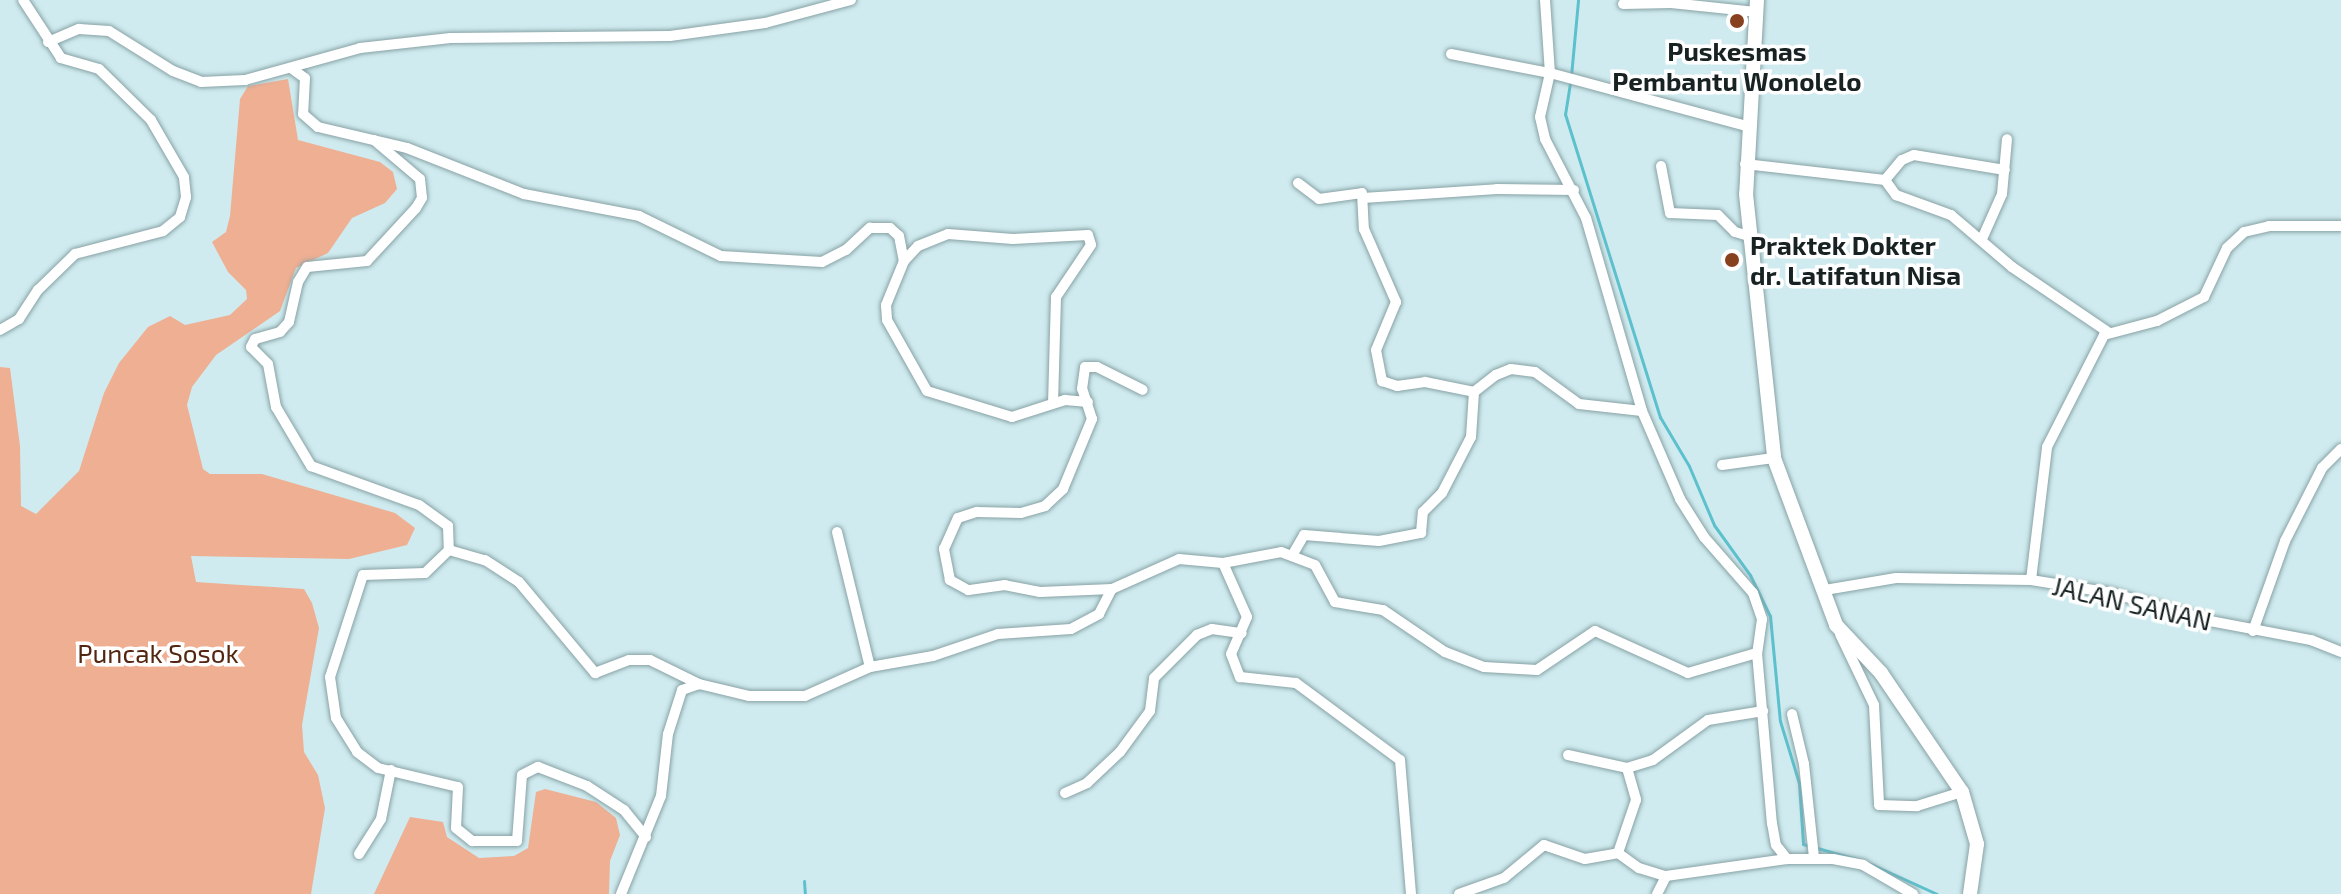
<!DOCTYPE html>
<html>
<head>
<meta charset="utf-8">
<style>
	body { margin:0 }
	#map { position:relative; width:2341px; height:894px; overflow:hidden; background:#cfebef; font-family:"Exo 2",sans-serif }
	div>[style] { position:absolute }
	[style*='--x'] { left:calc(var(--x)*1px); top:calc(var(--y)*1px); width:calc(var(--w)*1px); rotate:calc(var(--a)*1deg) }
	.green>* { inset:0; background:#eeaf93 }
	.stream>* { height:3px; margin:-1.5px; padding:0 1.5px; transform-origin:1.5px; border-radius:1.5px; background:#5dc0cd }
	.roads { filter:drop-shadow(0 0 2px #88a2a5) drop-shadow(0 0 2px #88a2a5) }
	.street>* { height:10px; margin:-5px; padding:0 5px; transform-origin:5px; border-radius:5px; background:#fff }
	.secondary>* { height:14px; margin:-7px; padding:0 7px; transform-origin:7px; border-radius:7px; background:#fff }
	.dots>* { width:22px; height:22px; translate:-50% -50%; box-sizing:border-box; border:4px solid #fff; border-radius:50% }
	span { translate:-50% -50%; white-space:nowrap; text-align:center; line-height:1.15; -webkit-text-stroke:7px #fff; paint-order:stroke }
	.poi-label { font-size:26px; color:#182223; font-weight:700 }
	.left { translate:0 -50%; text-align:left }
	.street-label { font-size:26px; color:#182223 }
	.park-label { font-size:26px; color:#522610 }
</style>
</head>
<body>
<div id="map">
	<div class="green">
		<div style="clip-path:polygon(288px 79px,298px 140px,380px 162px,393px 172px,397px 189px,385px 203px,352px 218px,328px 253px,296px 268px,280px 311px,216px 355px,192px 387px,187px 405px,203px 469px,210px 474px,262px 474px,395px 513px,415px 528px,407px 545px,349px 559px,191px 556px,196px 582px,304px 589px,312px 603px,319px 628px,302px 725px,304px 752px,318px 775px,325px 808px,311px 894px,0 894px,0 367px,10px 368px,20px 446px,21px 506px,36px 514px,79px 471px,104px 393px,119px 363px,148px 327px,170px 316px,185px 325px,230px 315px,247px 299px,246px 290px,228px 272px,212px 242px,226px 232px,230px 216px,240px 99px,248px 86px)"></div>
		<div style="clip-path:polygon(545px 789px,596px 802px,616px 818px,620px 835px,610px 861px,609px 894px,374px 894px,410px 817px,443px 822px,447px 837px,479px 858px,514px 856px,528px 848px,536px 792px)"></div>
	</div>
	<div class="stream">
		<div style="--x:1571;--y:76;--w:76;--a:-84.7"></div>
		<div style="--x:1570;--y:83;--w:31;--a:99"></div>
		<div style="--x:1565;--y:114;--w:318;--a:72.6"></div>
		<div style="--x:1660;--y:417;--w:57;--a:59.4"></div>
		<div style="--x:1689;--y:466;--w:64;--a:67"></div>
		<div style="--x:1714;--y:525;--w:62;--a:54.2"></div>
		<div style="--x:1750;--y:575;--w:46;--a:64"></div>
		<div style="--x:1770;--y:616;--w:105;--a:84.6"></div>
		<div style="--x:1780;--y:721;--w:65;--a:73"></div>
		<div style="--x:1799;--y:783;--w:61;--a:86.2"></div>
		<div style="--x:1803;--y:844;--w:59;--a:15.7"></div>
		<div style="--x:1871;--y:864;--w:72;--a:24.4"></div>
		<div style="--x:804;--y:881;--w:13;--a:86"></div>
	</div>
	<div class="roads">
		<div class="street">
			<div style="--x:1545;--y:0;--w:73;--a:86.1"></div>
			<div style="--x:1550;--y:73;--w:45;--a:102.8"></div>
			<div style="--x:1540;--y:117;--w:23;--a:77"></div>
			<div style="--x:1545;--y:139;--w:89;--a:62.6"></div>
			<div style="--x:1586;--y:218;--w:201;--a:73.8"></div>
			<div style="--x:1642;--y:411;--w:96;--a:66.6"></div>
			<div style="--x:1680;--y:499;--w:45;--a:57.7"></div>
			<div style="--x:1704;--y:537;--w:74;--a:48.8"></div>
			<div style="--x:1753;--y:593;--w:28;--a:71"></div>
			<div style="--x:1762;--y:619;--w:34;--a:98"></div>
			<div style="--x:1757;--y:653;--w:171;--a:85"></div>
			<div style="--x:1772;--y:823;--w:22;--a:80"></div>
			<div style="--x:1776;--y:845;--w:18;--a:52"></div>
			<div style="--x:1623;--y:4;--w:48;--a:-1.2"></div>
			<div style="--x:1671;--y:3;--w:85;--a:6"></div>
			<div style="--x:48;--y:42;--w:34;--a:-23"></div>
			<div style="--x:79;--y:29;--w:30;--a:4"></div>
			<div style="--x:109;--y:31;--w:75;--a:32"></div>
			<div style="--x:173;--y:71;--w:30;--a:21"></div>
			<div style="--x:201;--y:82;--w:44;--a:-2.6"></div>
			<div style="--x:245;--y:80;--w:119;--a:-15.5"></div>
			<div style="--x:360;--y:48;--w:91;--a:-6.3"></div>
			<div style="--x:450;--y:38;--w:220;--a:-0.5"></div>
			<div style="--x:670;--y:36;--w:96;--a:-7.8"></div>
			<div style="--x:765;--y:23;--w:89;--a:-15"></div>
			<div style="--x:1451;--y:54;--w:101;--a:10.9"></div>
			<div style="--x:1550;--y:73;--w:203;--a:15.1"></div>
			<div style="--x:291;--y:68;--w:17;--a:36"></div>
			<div style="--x:305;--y:78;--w:36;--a:93"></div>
			<div style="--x:303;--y:114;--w:20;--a:41"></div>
			<div style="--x:318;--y:127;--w:91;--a:13.3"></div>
			<div style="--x:407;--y:148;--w:126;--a:21.5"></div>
			<div style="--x:524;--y:194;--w:117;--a:10.8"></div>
			<div style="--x:639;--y:216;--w:91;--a:26"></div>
			<div style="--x:721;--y:256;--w:101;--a:3.4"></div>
			<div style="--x:822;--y:262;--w:27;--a:-27"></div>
			<div style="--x:846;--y:250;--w:33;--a:-43"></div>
			<div style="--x:870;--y:228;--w:20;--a:0"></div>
			<div style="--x:890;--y:228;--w:12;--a:42"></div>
			<div style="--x:899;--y:236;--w:25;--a:79"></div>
			<div style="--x:904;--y:261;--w:48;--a:112.2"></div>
			<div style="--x:886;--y:305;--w:15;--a:86"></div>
			<div style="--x:887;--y:320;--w:81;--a:60.6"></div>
			<div style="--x:927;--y:391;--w:89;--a:17"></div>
			<div style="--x:1012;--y:417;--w:56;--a:-17.8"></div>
			<div style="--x:1065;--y:400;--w:23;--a:5"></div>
			<div style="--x:374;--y:140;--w:60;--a:40.3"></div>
			<div style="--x:420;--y:179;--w:19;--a:84"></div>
			<div style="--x:422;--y:198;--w:12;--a:121"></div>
			<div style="--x:416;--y:208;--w:72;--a:132.8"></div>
			<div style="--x:367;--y:261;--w:60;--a:174.3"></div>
			<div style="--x:307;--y:267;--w:17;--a:121"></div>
			<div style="--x:298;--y:282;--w:41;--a:102.7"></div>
			<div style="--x:289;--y:322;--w:13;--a:132"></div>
			<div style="--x:280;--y:332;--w:26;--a:164"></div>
			<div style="--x:255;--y:339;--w:9;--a:117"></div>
			<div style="--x:251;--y:347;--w:24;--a:45"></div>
			<div style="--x:268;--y:364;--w:44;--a:79.5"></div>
			<div style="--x:276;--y:407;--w:69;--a:59.3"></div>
			<div style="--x:311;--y:466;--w:115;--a:19.9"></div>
			<div style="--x:419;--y:505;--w:36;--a:36"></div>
			<div style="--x:448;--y:526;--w:24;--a:88"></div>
			<div style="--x:449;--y:550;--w:33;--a:136"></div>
			<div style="--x:425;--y:573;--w:62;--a:178.2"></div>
			<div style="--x:363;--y:575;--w:107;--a:107.9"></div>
			<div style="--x:330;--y:677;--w:41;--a:81.7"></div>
			<div style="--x:336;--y:718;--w:40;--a:58"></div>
			<div style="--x:357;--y:752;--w:26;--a:37"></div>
			<div style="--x:378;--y:768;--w:82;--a:13.4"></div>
			<div style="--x:458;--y:787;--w:41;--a:92.8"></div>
			<div style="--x:456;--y:828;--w:21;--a:39"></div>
			<div style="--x:472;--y:841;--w:45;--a:0"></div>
			<div style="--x:517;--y:841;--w:66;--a:-85.7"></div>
			<div style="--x:522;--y:775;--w:18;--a:-27"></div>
			<div style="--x:538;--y:767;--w:53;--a:21.2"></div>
			<div style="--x:587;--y:786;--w:44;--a:33"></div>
			<div style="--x:624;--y:810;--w:35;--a:51"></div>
			<div style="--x:1745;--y:164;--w:141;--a:6.5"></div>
			<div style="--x:1885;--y:180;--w:26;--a:-50"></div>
			<div style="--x:1902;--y:160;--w:13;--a:-23"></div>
			<div style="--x:1914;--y:155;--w:92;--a:9.4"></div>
			<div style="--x:1661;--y:166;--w:48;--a:79.2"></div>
			<div style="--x:1670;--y:213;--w:48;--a:2.4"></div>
			<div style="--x:1718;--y:215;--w:24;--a:45"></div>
			<div style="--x:1735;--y:232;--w:15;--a:16"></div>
			<div style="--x:1885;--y:180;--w:19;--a:54"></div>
			<div style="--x:1896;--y:195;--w:59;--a:20"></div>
			<div style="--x:1951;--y:215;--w:80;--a:40.4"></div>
			<div style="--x:2012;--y:267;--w:116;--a:34.1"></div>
			<div style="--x:1298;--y:183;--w:26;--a:37"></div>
			<div style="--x:1319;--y:199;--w:43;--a:-7.9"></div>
			<div style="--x:1362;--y:193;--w:36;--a:87"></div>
			<div style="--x:1364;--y:229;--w:80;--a:66.3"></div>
			<div style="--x:1396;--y:302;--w:52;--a:112.6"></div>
			<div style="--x:1376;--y:350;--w:32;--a:79"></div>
			<div style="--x:1382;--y:381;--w:16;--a:18"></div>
			<div style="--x:1397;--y:386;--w:28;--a:-8"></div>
			<div style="--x:1425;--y:382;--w:50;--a:11.5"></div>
			<div style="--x:1363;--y:198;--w:134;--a:-3.8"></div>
			<div style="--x:1497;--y:189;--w:77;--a:0.7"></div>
			<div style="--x:1982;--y:239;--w:49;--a:-66"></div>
			<div style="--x:2002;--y:194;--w:55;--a:-84.8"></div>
			<div style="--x:904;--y:261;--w:21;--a:-47"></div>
			<div style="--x:918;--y:246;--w:32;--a:-22"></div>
			<div style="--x:948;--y:234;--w:65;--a:4.4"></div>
			<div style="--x:1013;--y:239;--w:75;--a:-3.1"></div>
			<div style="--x:1088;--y:235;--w:10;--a:73"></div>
			<div style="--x:1091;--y:245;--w:63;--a:123.9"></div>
			<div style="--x:1056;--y:297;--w:106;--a:91.6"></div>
			<div style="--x:0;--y:330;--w:22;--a:-30"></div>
			<div style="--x:19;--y:319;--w:35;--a:-57"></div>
			<div style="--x:38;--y:290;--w:52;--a:-44.2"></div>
			<div style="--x:75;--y:254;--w:91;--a:-14.6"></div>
			<div style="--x:163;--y:231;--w:22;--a:-39"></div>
			<div style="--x:180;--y:217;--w:21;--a:-73"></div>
			<div style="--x:186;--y:197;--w:20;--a:-96"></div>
			<div style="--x:184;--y:177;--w:66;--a:-120.1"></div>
			<div style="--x:151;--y:120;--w:73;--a:-135.6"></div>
			<div style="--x:99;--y:69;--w:40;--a:-164"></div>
			<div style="--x:61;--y:58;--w:69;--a:-123.2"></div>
			<div style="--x:1722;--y:465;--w:52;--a:-7.7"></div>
			<div style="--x:837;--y:532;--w:139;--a:76.3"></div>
			<div style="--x:870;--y:667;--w:64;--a:-9.9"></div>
			<div style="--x:933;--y:656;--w:69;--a:-18.7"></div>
			<div style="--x:998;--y:634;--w:73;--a:-3.9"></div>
			<div style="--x:1071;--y:629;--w:32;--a:-28"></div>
			<div style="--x:1099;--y:614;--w:28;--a:-63"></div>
			<div style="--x:1112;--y:589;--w:73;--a:-24.1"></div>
			<div style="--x:1179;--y:559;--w:44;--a:5.2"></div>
			<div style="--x:1223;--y:563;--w:59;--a:-10.7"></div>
			<div style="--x:1281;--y:552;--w:36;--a:21"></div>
			<div style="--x:1315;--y:565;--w:42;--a:61.6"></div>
			<div style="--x:1335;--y:602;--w:49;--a:9.5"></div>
			<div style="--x:1383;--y:610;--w:75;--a:34.1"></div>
			<div style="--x:1445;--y:652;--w:42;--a:21"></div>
			<div style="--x:1484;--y:667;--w:53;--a:3.2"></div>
			<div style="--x:1537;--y:670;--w:70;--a:-33.9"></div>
			<div style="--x:1595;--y:631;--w:102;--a:24.3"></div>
			<div style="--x:1688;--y:673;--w:72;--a:-16.2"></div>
			<div style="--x:449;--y:550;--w:37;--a:16"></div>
			<div style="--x:485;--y:560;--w:40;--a:32.9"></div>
			<div style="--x:519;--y:582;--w:119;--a:50.1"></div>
			<div style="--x:595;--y:673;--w:36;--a:-21"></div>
			<div style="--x:629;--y:660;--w:21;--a:0"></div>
			<div style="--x:650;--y:660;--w:55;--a:26.1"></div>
			<div style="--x:1293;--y:554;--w:22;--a:-60"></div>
			<div style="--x:1304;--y:535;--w:75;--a:4.6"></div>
			<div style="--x:1379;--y:541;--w:43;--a:-10.8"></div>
			<div style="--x:1421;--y:533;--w:21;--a:-85"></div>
			<div style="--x:1423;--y:512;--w:27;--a:-45"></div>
			<div style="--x:1442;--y:493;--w:63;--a:-62.6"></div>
			<div style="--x:1471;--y:437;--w:45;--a:-86.2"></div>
			<div style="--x:1474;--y:392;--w:28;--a:-38"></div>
			<div style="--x:1496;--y:375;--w:16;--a:-22"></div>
			<div style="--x:1511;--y:369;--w:24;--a:7"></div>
			<div style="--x:1535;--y:372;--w:54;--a:36"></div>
			<div style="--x:1579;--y:404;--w:63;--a:6.3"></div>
			<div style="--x:1223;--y:563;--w:59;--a:66"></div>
			<div style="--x:1247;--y:617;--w:40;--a:113.4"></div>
			<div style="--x:1231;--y:654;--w:25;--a:69"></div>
			<div style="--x:1240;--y:677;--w:56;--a:6.1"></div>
			<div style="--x:1296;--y:683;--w:129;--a:36.5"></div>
			<div style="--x:1400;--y:760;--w:134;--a:85.3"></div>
			<div style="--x:2031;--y:580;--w:134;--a:-83.1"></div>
			<div style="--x:2047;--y:447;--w:126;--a:-63"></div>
			<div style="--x:2104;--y:335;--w:55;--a:-14.8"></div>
			<div style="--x:2157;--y:321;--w:53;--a:-27.1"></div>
			<div style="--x:2204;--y:297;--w:54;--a:-64.9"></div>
			<div style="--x:2227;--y:248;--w:23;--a:-43"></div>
			<div style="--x:2244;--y:232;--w:26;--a:-13"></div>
			<div style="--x:2269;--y:226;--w:72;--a:0"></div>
			<div style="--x:1112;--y:589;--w:72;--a:177.6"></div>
			<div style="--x:1040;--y:592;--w:36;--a:-169"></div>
			<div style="--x:1005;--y:585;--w:37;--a:172"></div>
			<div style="--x:968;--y:590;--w:21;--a:-151"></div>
			<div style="--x:950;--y:580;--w:32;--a:-101"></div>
			<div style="--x:944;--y:549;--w:34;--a:-66"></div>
			<div style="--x:958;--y:518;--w:20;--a:-18"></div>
			<div style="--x:977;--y:512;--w:44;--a:1.3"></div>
			<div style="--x:1021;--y:513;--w:25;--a:-16"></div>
			<div style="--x:1045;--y:506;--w:25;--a:-43"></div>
			<div style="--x:1063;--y:489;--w:76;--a:-67.5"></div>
			<div style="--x:1092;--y:419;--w:32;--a:-108"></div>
			<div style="--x:1082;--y:389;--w:22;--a:-82"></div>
			<div style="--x:1085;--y:367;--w:12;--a:0"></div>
			<div style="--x:1097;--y:367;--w:51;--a:26.6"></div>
			<div style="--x:1825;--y:590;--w:72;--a:-9.6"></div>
			<div style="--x:1896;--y:578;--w:135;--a:0.8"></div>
			<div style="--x:2031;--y:580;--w:82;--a:9.1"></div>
			<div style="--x:2112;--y:593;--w:102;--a:15.9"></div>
			<div style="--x:2210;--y:621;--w:103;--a:10.7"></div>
			<div style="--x:2311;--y:640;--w:32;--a:22"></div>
			<div style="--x:2253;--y:631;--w:96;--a:-70.4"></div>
			<div style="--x:2285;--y:541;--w:82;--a:-63.1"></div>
			<div style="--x:2322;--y:468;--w:27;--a:-45"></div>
			<div style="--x:1840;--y:634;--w:79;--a:64.4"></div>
			<div style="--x:1874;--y:705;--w:100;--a:87.1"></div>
			<div style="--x:1879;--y:805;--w:38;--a:2"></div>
			<div style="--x:1917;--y:806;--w:47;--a:-17.3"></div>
			<div style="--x:1792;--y:714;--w:51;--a:76.5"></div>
			<div style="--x:1804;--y:764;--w:95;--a:83.9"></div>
			<div style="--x:1568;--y:755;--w:60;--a:12.4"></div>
			<div style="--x:1627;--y:768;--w:27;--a:-17"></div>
			<div style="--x:1653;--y:760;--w:68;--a:-36"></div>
			<div style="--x:1708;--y:720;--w:56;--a:-9.3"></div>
			<div style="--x:1627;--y:768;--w:33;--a:74"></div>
			<div style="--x:1636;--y:800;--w:56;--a:108.8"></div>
			<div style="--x:1618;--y:853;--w:26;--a:36"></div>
			<div style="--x:1639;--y:868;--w:28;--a:17"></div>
			<div style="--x:1666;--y:876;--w:122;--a:-8"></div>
			<div style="--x:1787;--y:859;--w:46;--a:0"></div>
			<div style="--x:1833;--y:859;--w:31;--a:11"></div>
			<div style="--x:1863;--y:865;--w:58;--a:30.1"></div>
			<div style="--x:1065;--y:793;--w:24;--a:-24"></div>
			<div style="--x:1087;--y:783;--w:45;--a:-43.2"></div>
			<div style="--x:1120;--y:752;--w:51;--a:-53.8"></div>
			<div style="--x:1150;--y:711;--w:33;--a:-83"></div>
			<div style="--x:1154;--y:678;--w:61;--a:-45"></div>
			<div style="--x:1197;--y:635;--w:16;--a:-22"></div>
			<div style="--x:1212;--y:629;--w:30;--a:8"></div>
			<div style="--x:359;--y:854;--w:41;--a:-57.8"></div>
			<div style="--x:381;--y:819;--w:50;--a:-78.5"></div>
			<div style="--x:621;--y:894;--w:106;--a:-67.8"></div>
			<div style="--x:661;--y:796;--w:62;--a:-83.6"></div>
			<div style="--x:668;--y:734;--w:46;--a:-72.3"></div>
			<div style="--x:682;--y:690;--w:18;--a:-19"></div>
			<div style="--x:699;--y:684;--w:51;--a:13.5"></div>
			<div style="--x:749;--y:696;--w:56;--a:0"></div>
			<div style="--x:805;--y:696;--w:71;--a:-24"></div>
			<div style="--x:1459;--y:894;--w:48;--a:-19.6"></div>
			<div style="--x:1504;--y:878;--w:52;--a:-39.5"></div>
			<div style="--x:1544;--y:845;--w:43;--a:18.9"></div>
			<div style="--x:1585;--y:859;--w:34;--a:-10"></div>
			<div style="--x:1657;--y:894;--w:20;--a:-63"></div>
		</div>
		<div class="secondary">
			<div style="--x:1757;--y:0;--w:194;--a:93.2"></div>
			<div style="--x:1746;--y:194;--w:265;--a:83.9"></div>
			<div style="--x:1774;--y:458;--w:178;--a:69.6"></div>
			<div style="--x:1836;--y:625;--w:66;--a:46.8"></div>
			<div style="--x:1881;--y:673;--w:144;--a:55.8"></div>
			<div style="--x:1962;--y:792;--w:54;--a:73.9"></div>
			<div style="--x:1977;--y:844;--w:50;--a:98"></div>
		</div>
	</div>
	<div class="dots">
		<div style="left:1737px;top:21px;background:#88411e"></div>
		<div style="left:1732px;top:260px;background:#88411e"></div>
	</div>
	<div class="poi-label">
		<span style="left:1737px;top:66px">Puskesmas<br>Pembantu Wonolelo</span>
		<span class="left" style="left:1750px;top:260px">Praktek Dokter<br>dr. Latifatun Nisa</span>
	</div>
	<div class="street-label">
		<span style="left:2132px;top:603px;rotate:13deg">JALAN SANAN</span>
	</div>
	<div class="park-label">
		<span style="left:158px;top:653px">Puncak Sosok</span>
	</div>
</div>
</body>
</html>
